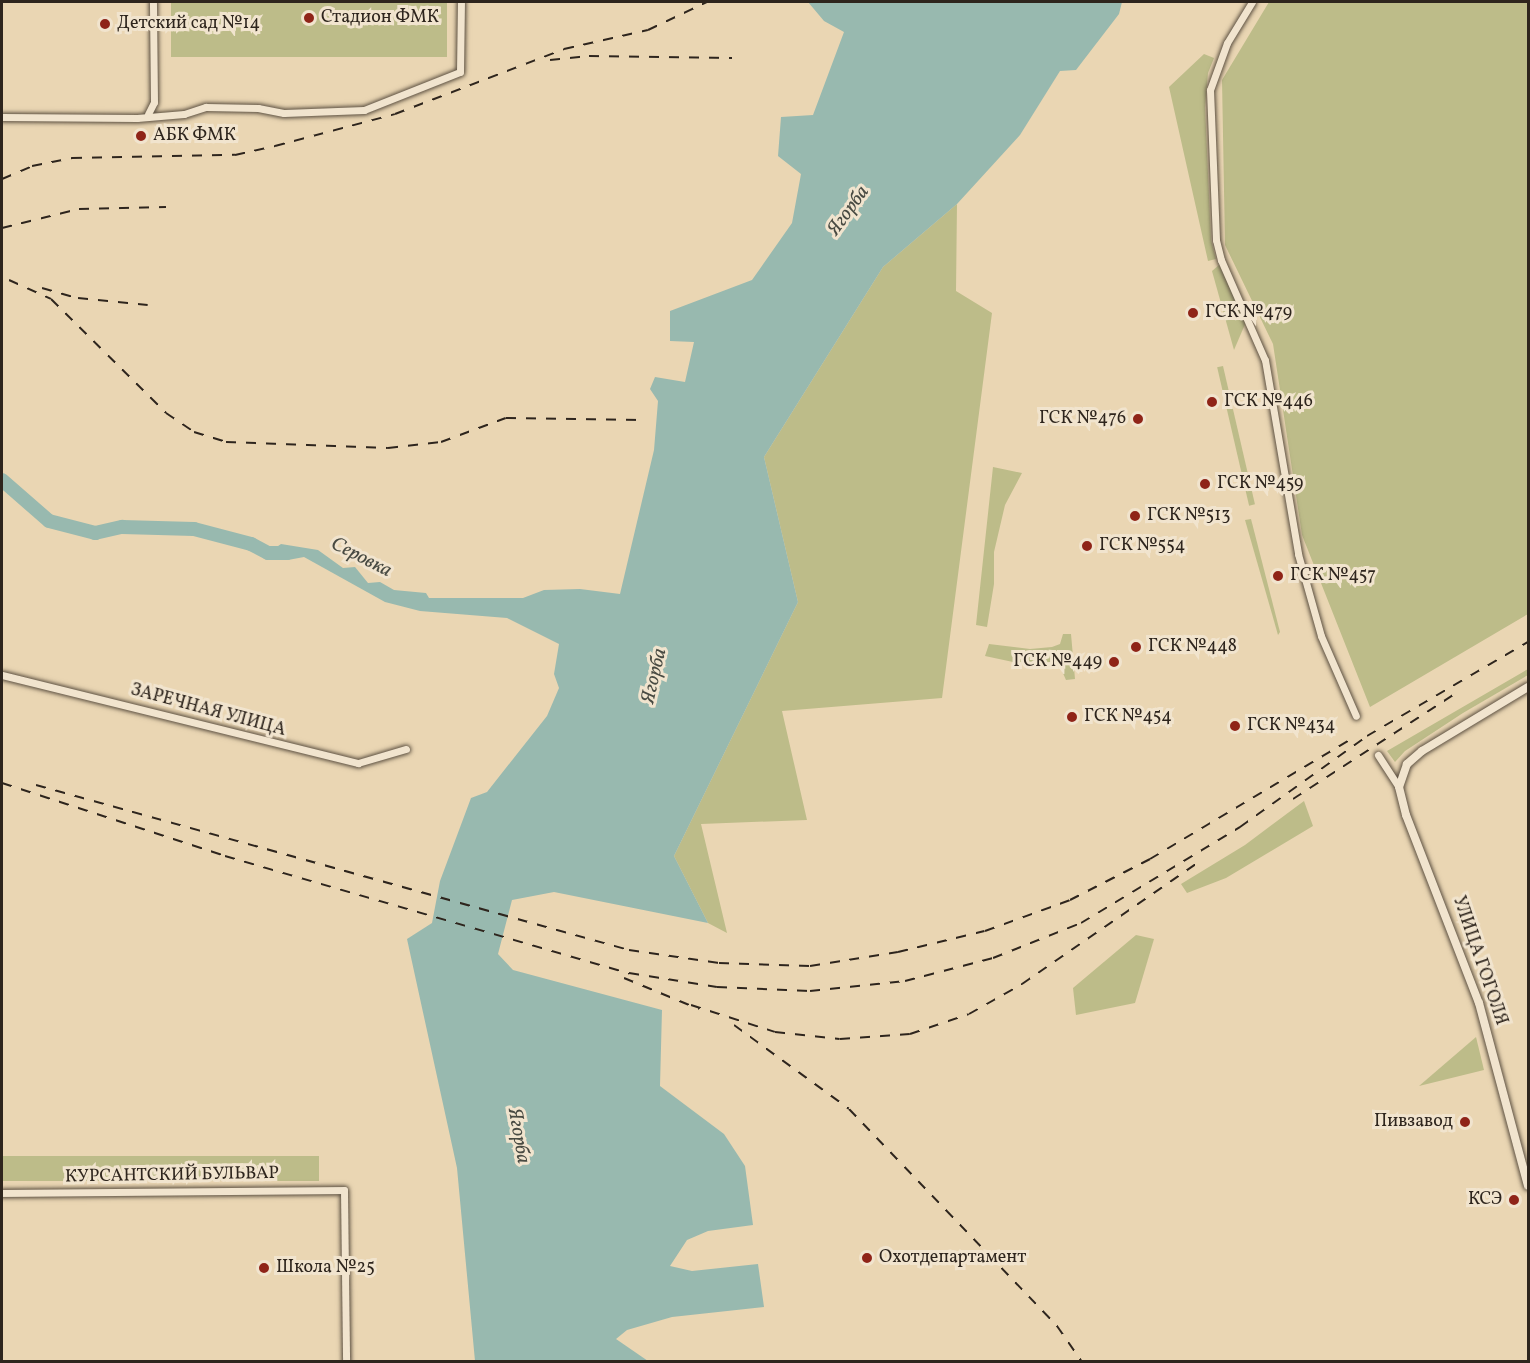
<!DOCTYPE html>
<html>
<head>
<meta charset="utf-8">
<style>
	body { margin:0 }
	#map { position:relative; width:1530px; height:1363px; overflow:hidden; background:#ead6b3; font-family:Vollkorn,serif }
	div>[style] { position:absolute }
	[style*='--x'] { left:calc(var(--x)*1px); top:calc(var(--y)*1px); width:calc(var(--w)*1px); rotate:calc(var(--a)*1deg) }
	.green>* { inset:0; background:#bdbc89; transform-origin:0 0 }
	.water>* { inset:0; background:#98b9af }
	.river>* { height:14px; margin:-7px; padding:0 7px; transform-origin:7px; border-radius:7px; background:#98b9af }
	.roads { filter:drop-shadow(0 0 2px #5d5142) drop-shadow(0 0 2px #5d5142) }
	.minor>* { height:7px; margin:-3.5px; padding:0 3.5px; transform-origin:3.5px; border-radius:3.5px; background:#f1e4ce }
	.tertiary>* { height:8px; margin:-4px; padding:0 4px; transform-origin:4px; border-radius:4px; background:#f1e4ce }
	.rail>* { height:2px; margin-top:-1px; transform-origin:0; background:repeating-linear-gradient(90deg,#2e251d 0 10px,transparent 0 20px) }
	.dots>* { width:16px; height:16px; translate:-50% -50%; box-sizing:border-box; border:3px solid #f1e4ce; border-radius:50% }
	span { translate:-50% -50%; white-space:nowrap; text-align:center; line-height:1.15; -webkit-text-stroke:6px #f1e4ce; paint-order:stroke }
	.poi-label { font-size:18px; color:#2e251d }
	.left { translate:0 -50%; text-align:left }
	.right { translate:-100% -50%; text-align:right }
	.street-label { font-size:18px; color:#2e251d }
	.water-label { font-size:20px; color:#484a42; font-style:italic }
	.frame { position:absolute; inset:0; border:3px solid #2e251d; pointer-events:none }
</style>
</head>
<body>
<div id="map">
	<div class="green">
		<div style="left:171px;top:2px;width:276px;height:55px"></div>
		<div style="clip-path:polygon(1269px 2px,1528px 2px,1528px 614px,1370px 707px,1302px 535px,1273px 344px,1225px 245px,1222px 80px)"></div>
		<div style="clip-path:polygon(1204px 54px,1214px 58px,1208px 73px,1205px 107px,1211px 240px,1216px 259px,1208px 261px,1169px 87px)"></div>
		<div style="clip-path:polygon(957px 204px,956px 291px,992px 313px,942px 698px,782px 711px,807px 820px,701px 824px,727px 933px,708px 923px,674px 856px,798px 602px,764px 457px,883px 267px)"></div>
		<div style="clip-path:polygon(1219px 265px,1246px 322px,1234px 350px,1212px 271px)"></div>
		<div style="left:1223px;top:366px;width:142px;height:6px;rotate:77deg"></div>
		<div style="clip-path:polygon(993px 467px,1022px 473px,1005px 505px,994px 552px,994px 584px,987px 627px,976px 625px)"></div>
		<div style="clip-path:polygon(1251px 519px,1280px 632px,1278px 635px,1245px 520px)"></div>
		<div style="clip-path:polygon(1063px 634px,1071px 634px,1075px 679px,1066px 680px,1058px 662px,1013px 662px,985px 656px,989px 644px,1030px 649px,1052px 647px,1060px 644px)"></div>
		<div style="clip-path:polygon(1528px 669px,1528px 675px,1463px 713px,1405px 751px,1395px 762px,1387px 751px)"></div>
		<div style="clip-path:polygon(1304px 801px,1313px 826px,1226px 878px,1187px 893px,1181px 884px,1245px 845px)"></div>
		<div style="clip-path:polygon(1136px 935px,1154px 939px,1135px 1003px,1076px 1015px,1073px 988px)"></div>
		<div style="clip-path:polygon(1476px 1037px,1484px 1070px,1419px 1086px)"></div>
		<div style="left:319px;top:1156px;width:25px;height:317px;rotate:90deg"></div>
	</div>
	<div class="water">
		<div style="clip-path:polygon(808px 2px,1122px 2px,1119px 14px,1076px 70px,1060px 71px,1020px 135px,957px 204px,883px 267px,764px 457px,798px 602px,674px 856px,708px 923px,554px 892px,512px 900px,498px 954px,513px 970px,662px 1010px,660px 1086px,724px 1134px,745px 1166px,753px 1225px,708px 1231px,687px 1240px,670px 1266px,692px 1271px,758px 1264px,764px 1307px,672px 1317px,627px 1330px,616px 1339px,648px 1361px,475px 1361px,457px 1168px,407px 939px,432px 923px,440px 881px,471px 798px,487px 792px,547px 716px,559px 688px,554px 674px,559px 644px,507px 618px,420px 611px,385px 602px,304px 557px,288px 560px,268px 553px,281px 544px,318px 550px,343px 568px,355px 567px,368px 583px,380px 582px,394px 590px,426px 593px,429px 598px,523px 598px,544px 590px,580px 589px,620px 594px,654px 450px,658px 401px,650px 389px,655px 377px,685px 382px,694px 342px,670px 341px,670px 311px,752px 280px,792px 223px,801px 174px,778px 156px,781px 117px,813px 115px,844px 32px,824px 21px)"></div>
	</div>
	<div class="river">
		<div style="--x:2;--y:480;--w:62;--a:41.1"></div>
		<div style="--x:49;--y:521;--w:48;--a:14.6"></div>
		<div style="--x:95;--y:533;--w:28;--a:-13"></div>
		<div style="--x:122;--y:527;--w:72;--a:1.6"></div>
		<div style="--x:194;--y:529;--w:59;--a:14.7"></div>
		<div style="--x:251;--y:544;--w:19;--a:28"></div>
		<div style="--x:268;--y:553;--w:19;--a:0"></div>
	</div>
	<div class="roads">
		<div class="minor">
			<div style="--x:1252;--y:2;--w:48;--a:121.4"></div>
			<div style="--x:1227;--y:43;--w:50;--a:109.9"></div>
			<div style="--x:1210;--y:90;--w:150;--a:87.7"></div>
			<div style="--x:1216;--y:240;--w:21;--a:76"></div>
			<div style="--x:1221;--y:260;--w:109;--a:66.3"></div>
			<div style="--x:1265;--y:360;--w:197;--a:80.3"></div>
			<div style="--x:1298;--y:554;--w:85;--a:74.3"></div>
			<div style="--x:1321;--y:636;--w:87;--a:66.4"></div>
			<div style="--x:148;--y:114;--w:13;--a:-63"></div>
			<div style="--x:154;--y:102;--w:100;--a:-90.6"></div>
			<div style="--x:2;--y:117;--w:135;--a:0.4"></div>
			<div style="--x:137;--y:118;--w:47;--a:-4.9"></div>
			<div style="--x:184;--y:114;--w:23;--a:-18"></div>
			<div style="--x:206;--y:107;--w:52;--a:1.1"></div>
			<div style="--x:258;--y:108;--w:26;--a:11"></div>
			<div style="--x:284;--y:113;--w:80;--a:-2.1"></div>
			<div style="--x:364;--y:110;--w:103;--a:-21.6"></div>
			<div style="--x:460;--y:72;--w:70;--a:-89.2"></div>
			<div style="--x:2;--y:675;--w:367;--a:13.9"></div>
			<div style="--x:358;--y:763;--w:50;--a:-16.3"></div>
			<div style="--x:1378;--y:755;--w:38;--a:57"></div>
			<div style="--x:2;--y:1193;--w:342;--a:-0.5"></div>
			<div style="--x:344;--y:1190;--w:172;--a:89.3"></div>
		</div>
		<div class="tertiary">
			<div style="--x:1528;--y:687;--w:124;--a:148.9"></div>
			<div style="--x:1422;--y:751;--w:20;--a:139"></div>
			<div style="--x:1407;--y:764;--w:24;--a:109"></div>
			<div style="--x:1399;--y:787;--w:29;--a:76"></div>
			<div style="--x:1406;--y:815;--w:202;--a:68.8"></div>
			<div style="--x:1479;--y:1003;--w:189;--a:75"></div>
		</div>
	</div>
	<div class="rail">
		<div style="--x:550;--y:60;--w:39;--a:-6"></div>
		<div style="--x:589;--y:56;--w:143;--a:0.8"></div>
		<div style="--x:2;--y:179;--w:33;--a:-23"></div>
		<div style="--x:32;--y:166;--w:41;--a:-11.3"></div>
		<div style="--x:72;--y:158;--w:163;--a:-1.1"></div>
		<div style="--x:235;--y:155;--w:41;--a:-12.7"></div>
		<div style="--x:275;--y:146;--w:124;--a:-14.9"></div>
		<div style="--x:395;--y:114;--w:181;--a:-21"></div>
		<div style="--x:564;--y:49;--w:86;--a:-12.7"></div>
		<div style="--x:648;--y:30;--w:65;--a:-25.4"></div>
		<div style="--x:2;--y:228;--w:79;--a:-13.9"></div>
		<div style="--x:79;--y:209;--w:87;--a:-1.3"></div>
		<div style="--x:9;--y:280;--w:46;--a:24.3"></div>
		<div style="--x:51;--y:299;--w:162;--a:44.7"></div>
		<div style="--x:166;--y:413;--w:34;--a:34"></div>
		<div style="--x:194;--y:432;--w:34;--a:17"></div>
		<div style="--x:226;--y:442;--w:162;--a:2.1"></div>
		<div style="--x:388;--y:448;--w:53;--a:-6.5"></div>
		<div style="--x:441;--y:442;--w:69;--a:-20.3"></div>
		<div style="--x:506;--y:418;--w:136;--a:0.8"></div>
		<div style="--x:42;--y:288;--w:37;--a:16"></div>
		<div style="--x:78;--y:298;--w:70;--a:5.7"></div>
		<div style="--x:2;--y:783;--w:235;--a:18.1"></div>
		<div style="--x:225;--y:856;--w:421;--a:16.2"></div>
		<div style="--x:629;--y:973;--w:89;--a:9"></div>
		<div style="--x:717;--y:987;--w:93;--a:2.5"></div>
		<div style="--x:810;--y:991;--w:96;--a:-6"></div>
		<div style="--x:905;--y:981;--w:91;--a:-14.6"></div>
		<div style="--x:993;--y:958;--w:95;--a:-21.7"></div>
		<div style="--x:1081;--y:923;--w:186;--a:-31.1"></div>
		<div style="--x:1240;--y:827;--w:156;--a:-35.6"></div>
		<div style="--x:1367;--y:736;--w:186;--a:-30.3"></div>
		<div style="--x:36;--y:785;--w:616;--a:15.55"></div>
		<div style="--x:629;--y:950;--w:91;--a:8.2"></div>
		<div style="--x:719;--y:963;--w:91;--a:1.9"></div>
		<div style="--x:810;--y:966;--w:89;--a:-9"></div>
		<div style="--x:898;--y:952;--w:89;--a:-13.6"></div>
		<div style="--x:985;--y:931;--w:90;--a:-20"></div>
		<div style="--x:1070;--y:900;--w:90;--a:-27.1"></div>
		<div style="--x:1150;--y:859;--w:233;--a:-30.8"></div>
		<div style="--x:1293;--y:799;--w:198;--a:-33"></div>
		<div style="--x:624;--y:978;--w:81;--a:22.5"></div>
		<div style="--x:691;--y:1005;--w:88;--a:17.8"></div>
		<div style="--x:775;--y:1032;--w:65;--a:6.1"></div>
		<div style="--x:840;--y:1039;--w:70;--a:-4.1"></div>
		<div style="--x:910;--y:1034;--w:62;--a:-18.7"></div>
		<div style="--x:969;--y:1014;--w:61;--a:-29.5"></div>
		<div style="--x:1022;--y:984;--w:211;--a:-34.6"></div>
		<div style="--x:734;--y:1025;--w:142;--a:36.1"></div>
		<div style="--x:849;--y:1109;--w:301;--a:46.2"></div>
		<div style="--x:1057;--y:1326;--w:44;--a:55.2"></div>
	</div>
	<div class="dots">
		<div style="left:309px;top:18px;background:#8f2418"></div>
		<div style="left:105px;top:24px;background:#8f2418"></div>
		<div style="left:141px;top:136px;background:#8f2418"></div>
		<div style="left:1193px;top:313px;background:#8f2418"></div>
		<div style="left:1212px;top:402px;background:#8f2418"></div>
		<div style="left:1138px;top:419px;background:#8f2418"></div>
		<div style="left:1205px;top:484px;background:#8f2418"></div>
		<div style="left:1135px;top:516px;background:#8f2418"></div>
		<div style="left:1087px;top:546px;background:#8f2418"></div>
		<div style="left:1278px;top:576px;background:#8f2418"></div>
		<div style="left:1136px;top:647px;background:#8f2418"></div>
		<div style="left:1114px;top:662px;background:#8f2418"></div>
		<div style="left:1072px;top:717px;background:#8f2418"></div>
		<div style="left:1235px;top:726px;background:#8f2418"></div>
		<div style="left:1465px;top:1122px;background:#8f2418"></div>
		<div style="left:1514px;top:1200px;background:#8f2418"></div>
		<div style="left:867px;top:1258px;background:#8f2418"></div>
		<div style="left:264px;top:1268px;background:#8f2418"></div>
	</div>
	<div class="poi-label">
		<span class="left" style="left:321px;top:18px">Стадион ФМК</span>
		<span class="left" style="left:117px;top:24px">Детский сад №14</span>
		<span class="left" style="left:153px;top:136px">АБК ФМК</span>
		<span class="left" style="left:1205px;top:313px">ГСК №479</span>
		<span class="left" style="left:1224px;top:402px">ГСК №446</span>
		<span class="right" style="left:1126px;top:419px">ГСК №476</span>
		<span class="left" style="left:1217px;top:484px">ГСК №459</span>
		<span class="left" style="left:1147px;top:516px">ГСК №513</span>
		<span class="left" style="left:1099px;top:546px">ГСК №554</span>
		<span class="left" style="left:1290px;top:576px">ГСК №457</span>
		<span class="left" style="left:1148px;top:647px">ГСК №448</span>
		<span class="right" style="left:1102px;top:662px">ГСК №449</span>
		<span class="left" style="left:1084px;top:717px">ГСК №454</span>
		<span class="left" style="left:1247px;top:726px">ГСК №434</span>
		<span class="right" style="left:1453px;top:1122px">Пивзавод</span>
		<span class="right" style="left:1502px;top:1200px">КСЭ</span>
		<span class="left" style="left:879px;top:1258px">Охотдепартамент</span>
		<span class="left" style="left:276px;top:1268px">Школа №25</span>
	</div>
	<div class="street-label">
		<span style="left:208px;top:711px;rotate:15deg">ЗАРЕЧНАЯ УЛИЦА</span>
		<span style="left:1479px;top:961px;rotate:71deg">УЛИЦА ГОГОЛЯ</span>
		<span style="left:172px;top:1176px;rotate:-1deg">КУРСАНТСКИЙ БУЛЬВАР</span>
	</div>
	<div class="water-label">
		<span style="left:849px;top:211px;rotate:-54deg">Ягорба</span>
		<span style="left:361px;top:558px;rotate:27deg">Серовка</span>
		<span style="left:655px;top:676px;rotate:-77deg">Ягорба</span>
		<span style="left:518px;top:1136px;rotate:80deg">Ягорба</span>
	</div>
	<div class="frame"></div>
</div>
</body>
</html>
